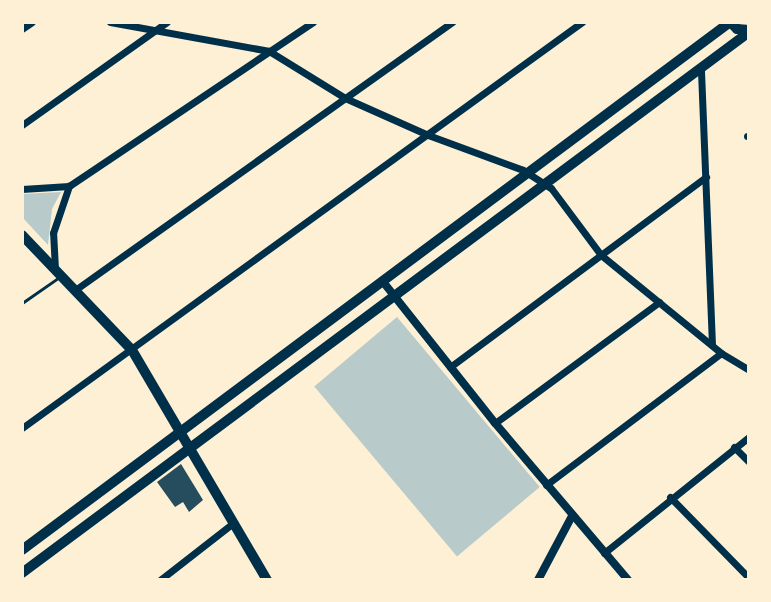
<!DOCTYPE html>
<html>
<head>
<meta charset="utf-8">
<style>
	body { margin:0 }
	#map { position:relative; width:771px; height:602px; overflow:hidden; background:#fdf0d5; font-family:"Golos Text",sans-serif }
	div>[style] { position:absolute }
	[style*='--x'] { left:calc(var(--x)*1px); top:calc(var(--y)*1px); width:calc(var(--w)*1px); rotate:calc(var(--a)*1deg) }
	.green>* { inset:0; background:#b9caca; transform-origin:0 0 }
	.building>* { inset:0; background:#264d5e }
	.service>* { height:3px; margin:-1.5px; padding:0 1.5px; transform-origin:1.5px; border-radius:1.5px; background:#003049 }
	.minor>* { height:7px; margin:-3.5px; padding:0 3.5px; transform-origin:3.5px; border-radius:3.5px; background:#003049 }
	.tertiary>* { height:8px; margin:-4px; padding:0 4px; transform-origin:4px; border-radius:4px; background:#003049 }
	.secondary>* { height:10px; margin:-5px; padding:0 5px; transform-origin:5px; border-radius:5px; background:#003049 }
	span { translate:-50% -50%; white-space:nowrap; text-align:center; line-height:1.15; -webkit-text-stroke:6px #fdf0d5; paint-order:stroke }
	.frame { position:absolute; inset:0; border:24px solid #fdf0d5; pointer-events:none }
</style>
</head>
<body>
<div id="map">
	<div class="green">
		<div style="clip-path:polygon(61px 192px,52px 209px,48px 245px,22px 217px,22px 194px)"></div>
		<div style="left:397px;top:317px;width:222px;height:108px;rotate:50deg"></div>
	</div>
	<div class="building">
		<div style="clip-path:polygon(181px 464px,203px 500px,189px 512px,183px 502px,175px 507px,157px 482px)"></div>
	</div>
	<div class="service">
		<div style="--x:22;--y:303;--w:44;--a:-34.8"></div>
	</div>
	<div class="minor">
		<div style="--x:110;--y:22;--w:162;--a:10.3"></div>
		<div style="--x:269;--y:51;--w:89;--a:31.7"></div>
		<div style="--x:345;--y:98;--w:91;--a:24"></div>
		<div style="--x:428;--y:135;--w:101;--a:20.2"></div>
		<div style="--x:523;--y:170;--w:33;--a:33"></div>
		<div style="--x:551;--y:188;--w:84;--a:53.3"></div>
		<div style="--x:601;--y:255;--w:155;--a:39.2"></div>
		<div style="--x:721;--y:353;--w:33;--a:31"></div>
		<div style="--x:22;--y:29;--w:12;--a:-35"></div>
		<div style="--x:701;--y:71;--w:274;--a:87.7"></div>
		<div style="--x:22;--y:125;--w:178;--a:-35.4"></div>
		<div style="--x:747;--y:136;--w:2;--a:0"></div>
		<div style="--x:22;--y:189;--w:47;--a:-3.7"></div>
		<div style="--x:69;--y:186;--w:294;--a:-33.9"></div>
		<div style="--x:55;--y:269;--w:36;--a:-93"></div>
		<div style="--x:53;--y:233;--w:50;--a:-71.2"></div>
		<div style="--x:75;--y:290;--w:463;--a:-35.4"></div>
		<div style="--x:450;--y:367;--w:319;--a:-36.6"></div>
		<div style="--x:495;--y:423;--w:204;--a:-36.4"></div>
		<div style="--x:22;--y:428;--w:692;--a:-35.94"></div>
		<div style="--x:734;--y:447;--w:21;--a:45"></div>
		<div style="--x:546;--y:485;--w:219;--a:-37"></div>
		<div style="--x:670;--y:497;--w:113;--a:45.7"></div>
		<div style="--x:604;--y:553;--w:186;--a:-38.7"></div>
		<div style="--x:160;--y:580;--w:91;--a:-37.9"></div>
	</div>
	<div class="tertiary">
		<div style="--x:384;--y:283;--w:179;--a:51.6"></div>
		<div style="--x:495;--y:423;--w:206;--a:49.7"></div>
		<div style="--x:538;--y:580;--w:72;--a:-62"></div>
	</div>
	<div class="secondary">
		<div style="--x:22;--y:235;--w:159;--a:46.3"></div>
		<div style="--x:132;--y:350;--w:267;--a:59.6"></div>
		<div style="--x:22;--y:550;--w:883;--a:-36.71"></div>
		<div style="--x:730;--y:22;--w:10;--a:45"></div>
		<div style="--x:737;--y:29;--w:12;--a:5"></div>
		<div style="--x:22;--y:573;--w:906;--a:-36.65"></div>
	</div>
	<div class="frame"></div>
</div>
</body>
</html>
